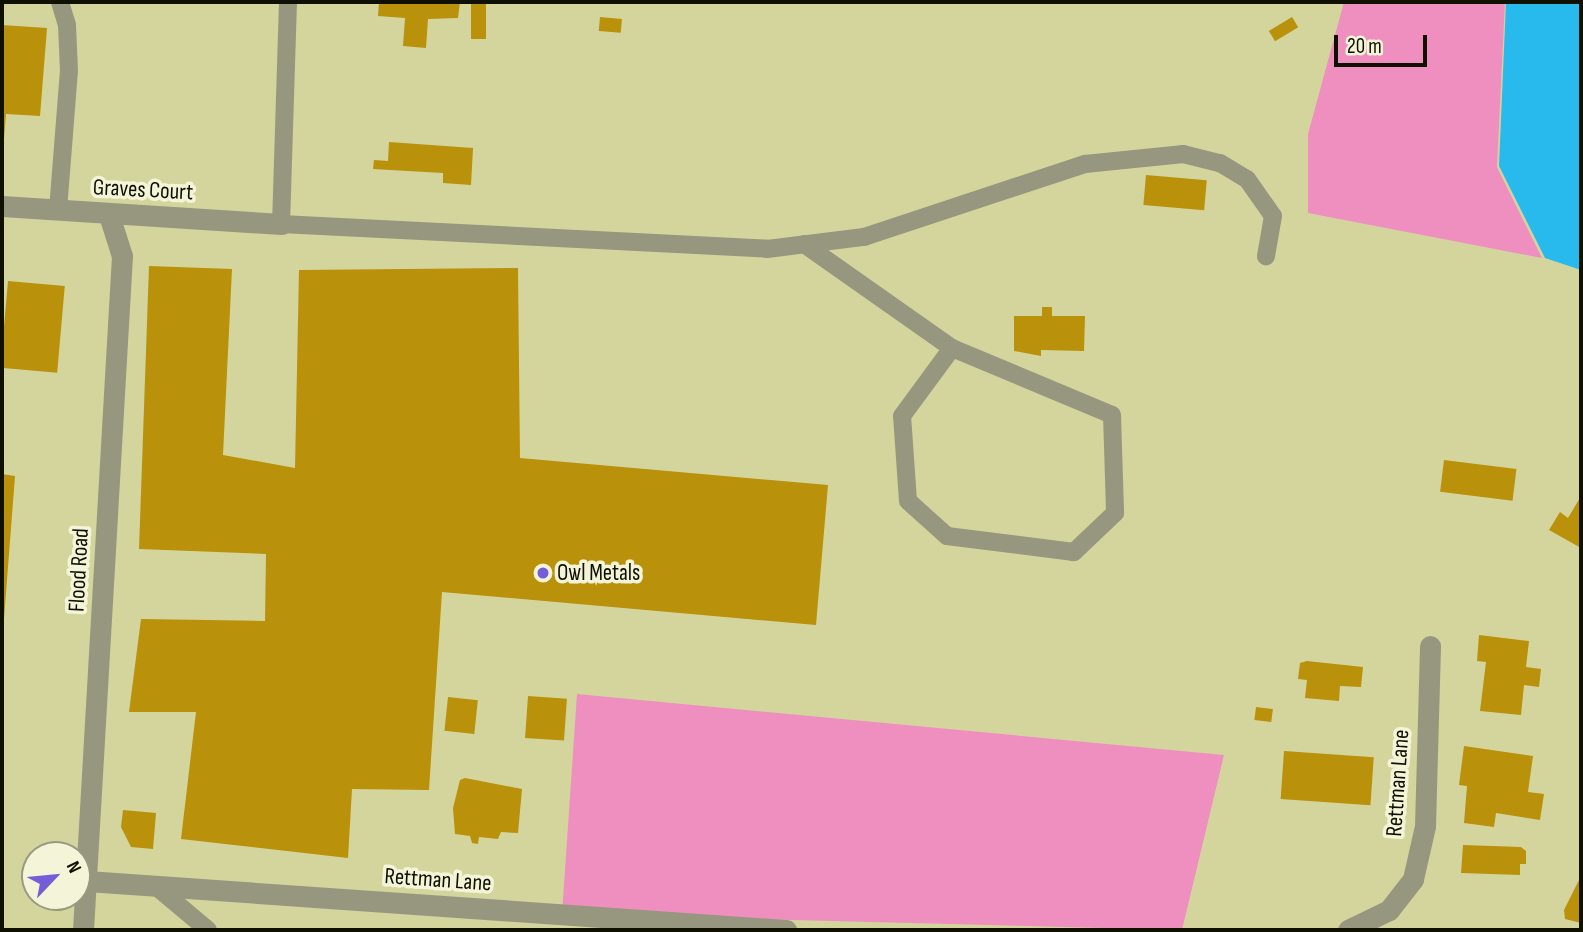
<!DOCTYPE html>
<html>
<head>
<meta charset="utf-8">
<style>
	body { margin:0 }
	#map { position:relative; width:1583px; height:932px; overflow:hidden; background:#d4d59d; font-family:"Sofia Sans Condensed",sans-serif }
	div>[style] { position:absolute }
	[style*='--x'] { left:calc(var(--x)*1px); top:calc(var(--y)*1px); width:calc(var(--w)*1px); rotate:calc(var(--a)*1deg) }
	.green>* { inset:0; background:#ee8fc0 }
	.water>* { inset:0; background:#28baed }
	.building>* { inset:0; background:#b9910b; transform-origin:0 0 }
	.lane>* { height:18px; margin:-9px; padding:0 9px; transform-origin:9px; border-radius:9px; background:#979780 }
	.street>* { height:21px; margin:-10.5px; padding:0 10.5px; transform-origin:10.5px; border-radius:10.5px; background:#979780 }
	.dots>* { width:19px; height:19px; translate:-50% -50%; box-sizing:border-box; border:4px solid #f3f4d8; border-radius:50% }
	span { translate:-50% -50%; white-space:nowrap; text-align:center; line-height:1.15; -webkit-text-stroke:7px #f3f4d8; paint-order:stroke }
	.street-label { font-size:23px; color:#101000 }
	.poi-label { font-size:23px; color:#101000 }
	.left { translate:0 -50%; text-align:left }
	.frame { position:absolute; inset:0; border:4px solid #101000; pointer-events:none }
	.north { position:absolute; left:21px; top:841px; width:70px; height:70px; box-sizing:border-box; background:#f3f4d8; border:2px solid #989982; border-radius:50%; rotate:64deg; font-size:19px; font-weight:700; line-height:28px; text-align:center; color:#101000 }
	.north::after { content:''; display:block; margin:auto; width:24px; height:32px; background:#755dd7; clip-path:polygon(50% 0,100% 100%,50% 72%,0 100%) }
	.scale { position:absolute; left:1334px; top:35px; width:93px; height:32px; box-sizing:border-box; border:4px solid #101000; border-top:0; padding-left:9px; font-size:21px; line-height:24px; white-space:nowrap; color:#101000; -webkit-text-stroke:5px #f3f4d8; paint-order:stroke }
</style>
</head>
<body>
<div id="map">
	<div class="green">
		<div style="clip-path:polygon(1344px 2px,1505px 2px,1497px 167px,1542px 258px,1308px 213px,1308px 134px)"></div>
		<div style="clip-path:polygon(577px 694px,1224px 755px,1182px 930px,562px 914px)"></div>
	</div>
	<div class="water">
		<div style="clip-path:polygon(1506px 2px,1581px 2px,1581px 270px,1545px 258px,1499px 166px)"></div>
	</div>
	<div class="building">
		<div style="clip-path:polygon(379px 2px,460px 2px,458px 18px,428px 19px,426px 48px,403px 46px,405px 18px,378px 16px)"></div>
		<div style="left:471px;top:2px;width:15px;height:37px"></div>
		<div style="left:600px;top:17px;width:22px;height:14px;rotate:5deg"></div>
		<div style="left:1292px;top:17px;width:12px;height:27px;rotate:59deg"></div>
		<div style="clip-path:polygon(2px 25px,47px 28px,40px 116px,6px 114px,4px 139px)"></div>
		<div style="clip-path:polygon(389px 142px,473px 148px,471px 185px,443px 183px,443px 173px,373px 169px,374px 160px,388px 161px)"></div>
		<div style="left:1146px;top:175px;width:61px;height:30px;rotate:5deg"></div>
		<div style="clip-path:polygon(149px 266px,232px 269px,223px 455px,295px 468px,299px 270px,518px 268px,520px 458px,828px 485px,816px 625px,442px 592px,429px 790px,352px 789px,348px 858px,181px 839px,196px 712px,129px 712px,141px 619px,265px 621px,266px 554px,139px 549px)"></div>
		<div style="left:8px;top:281px;width:57px;height:87px;rotate:5deg"></div>
		<div style="clip-path:polygon(1042px 307px,1052px 307px,1052px 316px,1085px 316px,1084px 351px,1041px 350px,1041px 356px,1014px 351px,1014px 316px,1042px 316px)"></div>
		<div style="left:1444px;top:460px;width:73px;height:32px;rotate:7deg"></div>
		<div style="clip-path:polygon(2px 474px,15px 476px,4px 619px,2px 619px)"></div>
		<div style="clip-path:polygon(1581px 496px,1581px 548px,1549px 530px,1560px 512px,1568px 518px)"></div>
		<div style="clip-path:polygon(1479px 635px,1529px 641px,1526px 667px,1541px 669px,1539px 687px,1524px 685px,1521px 715px,1480px 711px,1486px 662px,1477px 661px)"></div>
		<div style="clip-path:polygon(1307px 661px,1363px 667px,1361px 687px,1340px 686px,1339px 701px,1305px 698px,1307px 680px,1298px 679px,1300px 663px)"></div>
		<div style="left:528px;top:696px;width:39px;height:42px;rotate:4deg"></div>
		<div style="left:448px;top:697px;width:30px;height:34px;rotate:6deg"></div>
		<div style="left:1256px;top:707px;width:17px;height:13px;rotate:7deg"></div>
		<div style="clip-path:polygon(1464px 746px,1533px 756px,1528px 792px,1544px 794px,1540px 820px,1496px 813px,1494px 827px,1464px 823px,1467px 786px,1459px 785px)"></div>
		<div style="left:1284px;top:751px;width:90px;height:48px;rotate:4deg"></div>
		<div style="clip-path:polygon(465px 778px,522px 789px,518px 833px,501px 832px,498px 839px,479px 837px,478px 844px,472px 843px,470px 836px,455px 834px,453px 808px,460px 780px)"></div>
		<div style="clip-path:polygon(123px 810px,156px 813px,153px 849px,131px 847px,121px 827px)"></div>
		<div style="clip-path:polygon(1463px 845px,1521px 847px,1526px 851px,1526px 864px,1520px 864px,1520px 875px,1461px 873px)"></div>
		<div style="clip-path:polygon(1581px 876px,1581px 923px,1565px 919px,1564px 910px)"></div>
	</div>
	<div class="lane">
		<div style="--x:288;--y:2;--w:222;--a:91.8"></div>
		<div style="--x:281;--y:224;--w:487;--a:2.9"></div>
		<div style="--x:767;--y:249;--w:98;--a:-7.1"></div>
		<div style="--x:864;--y:237;--w:233;--a:-18.3"></div>
		<div style="--x:1085;--y:164;--w:99;--a:-5.8"></div>
		<div style="--x:1183;--y:154;--w:38;--a:14"></div>
		<div style="--x:1220;--y:163;--w:31;--a:31"></div>
		<div style="--x:1247;--y:179;--w:45;--a:54.9"></div>
		<div style="--x:1273;--y:216;--w:41;--a:99.9"></div>
		<div style="--x:58;--y:210;--w:139;--a:-85.5"></div>
		<div style="--x:69;--y:71;--w:46;--a:-92.5"></div>
		<div style="--x:67;--y:25;--w:24;--a:-107"></div>
		<div style="--x:804;--y:244;--w:181;--a:35.1"></div>
		<div style="--x:952;--y:348;--w:173;--a:22.7"></div>
		<div style="--x:1112;--y:415;--w:98;--a:88.2"></div>
		<div style="--x:1115;--y:513;--w:57;--a:136.4"></div>
		<div style="--x:1074;--y:552;--w:128;--a:-172.8"></div>
		<div style="--x:947;--y:536;--w:52;--a:-138.1"></div>
		<div style="--x:908;--y:501;--w:85;--a:-94"></div>
		<div style="--x:902;--y:416;--w:84;--a:-53.7"></div>
		<div style="--x:158;--y:888;--w:65;--a:40"></div>
	</div>
	<div class="street">
		<div style="--x:2;--y:206;--w:280;--a:3.7"></div>
		<div style="--x:87;--y:881;--w:701;--a:4.01"></div>
		<div style="--x:83;--y:930;--w:675;--a:-86.69"></div>
		<div style="--x:122;--y:256;--w:43;--a:-107.6"></div>
		<div style="--x:1348;--y:930;--w:46;--a:-26"></div>
		<div style="--x:1389;--y:910;--w:39;--a:-52"></div>
		<div style="--x:1413;--y:879;--w:54;--a:-77.2"></div>
		<div style="--x:1425;--y:826;--w:180;--a:-88.4"></div>
	</div>
	<div class="dots">
		<div style="left:543px;top:573px;background:#755dd7"></div>
	</div>
	<div class="street-label">
		<span style="left:143px;top:190px;rotate:3deg">Graves Court</span>
		<span style="left:79px;top:570px;rotate:-87deg">Flood Road</span>
		<span style="left:1398px;top:783px;rotate:-86deg">Rettman Lane</span>
		<span style="left:438px;top:880px;rotate:4deg">Rettman Lane</span>
	</div>
	<div class="poi-label">
		<span class="left" style="left:557px;top:573px">Owl Metals</span>
	</div>
	<div class="frame"></div>
	<div class="north">N</div>
	<div class="scale">20 m</div>
</div>
</body>
</html>
